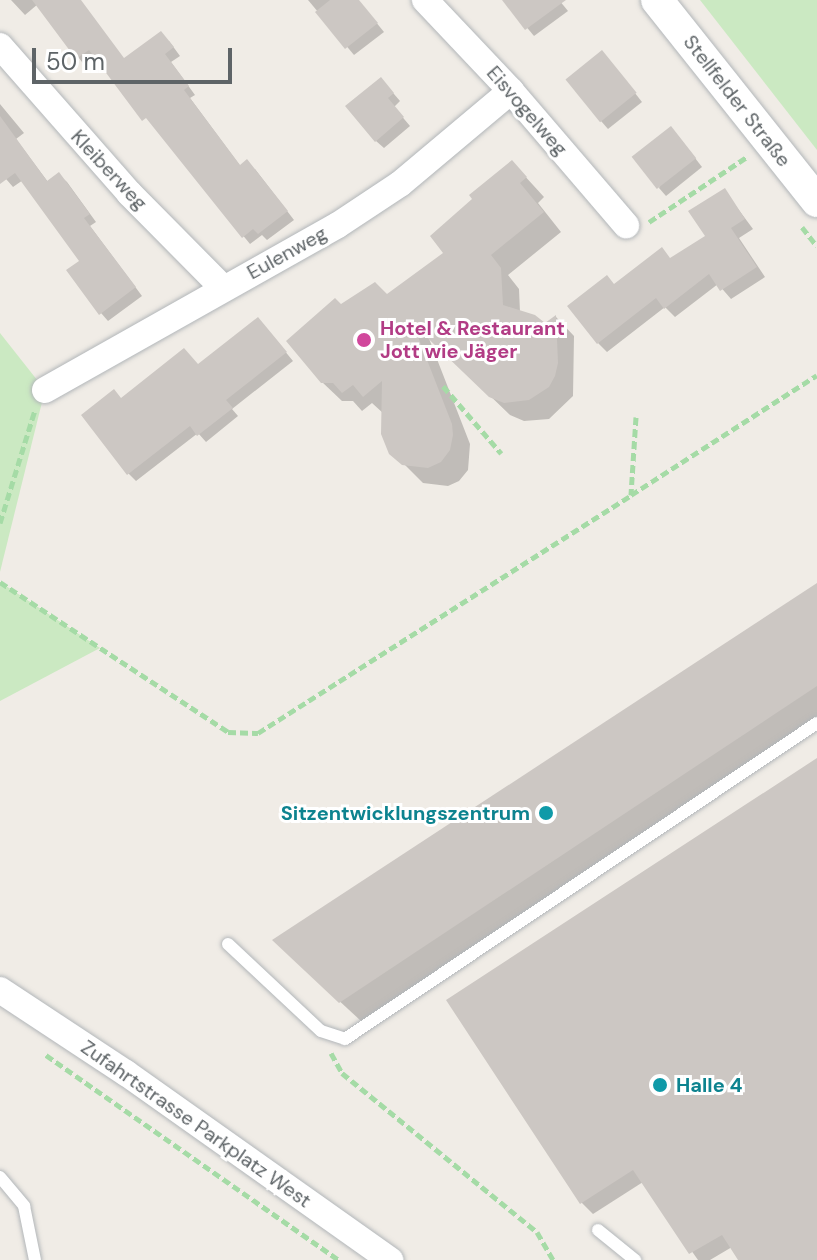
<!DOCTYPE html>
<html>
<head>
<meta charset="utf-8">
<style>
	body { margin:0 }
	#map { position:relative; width:817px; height:1260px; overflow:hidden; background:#f0ece6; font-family:"DM Sans",sans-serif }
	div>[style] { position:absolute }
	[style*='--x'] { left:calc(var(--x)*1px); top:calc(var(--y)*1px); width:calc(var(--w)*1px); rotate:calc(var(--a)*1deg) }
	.green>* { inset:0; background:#cbe9c2 }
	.shadow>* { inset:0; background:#0003 }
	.building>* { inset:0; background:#ccc7c3; transform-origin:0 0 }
	.path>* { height:5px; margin-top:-2.5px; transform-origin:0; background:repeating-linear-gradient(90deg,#a5dba6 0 8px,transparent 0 12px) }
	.roads { filter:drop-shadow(0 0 2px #b2b6b9) drop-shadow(0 0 2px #b2b6b9) }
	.service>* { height:12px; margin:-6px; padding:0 6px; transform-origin:6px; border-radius:6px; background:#fff }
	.minor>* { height:26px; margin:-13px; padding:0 13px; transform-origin:13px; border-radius:13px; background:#fff }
	.tertiary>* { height:32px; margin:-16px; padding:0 16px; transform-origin:16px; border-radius:16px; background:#fff }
	.dots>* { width:22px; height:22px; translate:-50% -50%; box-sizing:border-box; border:4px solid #fff; border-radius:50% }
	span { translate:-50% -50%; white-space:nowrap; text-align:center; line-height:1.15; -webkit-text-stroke:6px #fff; paint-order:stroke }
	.street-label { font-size:20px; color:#5e6467 }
	.hotel-label { font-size:20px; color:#b23c85; font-weight:700 }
	.left { translate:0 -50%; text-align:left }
	.culture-label { font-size:20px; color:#0d838f; font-weight:700 }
	.right { translate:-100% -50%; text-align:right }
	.scale { position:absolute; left:32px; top:48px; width:200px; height:36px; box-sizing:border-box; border:4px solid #5e6467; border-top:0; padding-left:10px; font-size:24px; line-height:28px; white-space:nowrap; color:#5e6467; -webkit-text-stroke:6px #fff; paint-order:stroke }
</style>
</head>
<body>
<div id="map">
	<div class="green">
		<div style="clip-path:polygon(700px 0,817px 0,817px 150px)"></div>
		<div style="clip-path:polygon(0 333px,45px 390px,0 572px)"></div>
		<div style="clip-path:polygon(0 582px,100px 648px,0 701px)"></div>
	</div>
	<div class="shadow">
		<div style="clip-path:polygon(11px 0,63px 0,125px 60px,169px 41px,180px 56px,171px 62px,195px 95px,190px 98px,241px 167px,255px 169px,294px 220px,267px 240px,262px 235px,250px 244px,97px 57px,85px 66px,38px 4px,25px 15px)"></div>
		<div style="clip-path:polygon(308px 0,358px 0,384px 32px,354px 55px)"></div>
		<div style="clip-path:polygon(504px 0,559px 0,568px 11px,534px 36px)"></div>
		<div style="clip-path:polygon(609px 60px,642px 102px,608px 129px,601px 121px)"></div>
		<div style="clip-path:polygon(388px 87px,400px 101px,394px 107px,410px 126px,384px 148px,376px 141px)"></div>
		<div style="clip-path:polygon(0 104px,24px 133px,16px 139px,48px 182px,59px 175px,67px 182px,96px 222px,90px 226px,142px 296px,108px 321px,101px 313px,82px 261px,23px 180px,13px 187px,0 172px)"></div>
		<div style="clip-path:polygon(678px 136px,702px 167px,666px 196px,659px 188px)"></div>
		<div style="clip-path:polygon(512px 162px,544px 197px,538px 203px,561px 232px,508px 275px,519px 289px,520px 312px,545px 326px,556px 317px,574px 336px,573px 396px,549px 419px,524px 421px,510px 415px,428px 336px,470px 444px,468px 470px,459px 481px,448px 486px,423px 483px,403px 463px,384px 414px,372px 403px,362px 411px,353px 401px,342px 401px,322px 382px,341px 307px,387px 297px,446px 254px)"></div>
		<div style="clip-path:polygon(724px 190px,753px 229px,739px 238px,765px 277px,731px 299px,718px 284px,675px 317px,665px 307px,607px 352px,598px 343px,615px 286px,672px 260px,707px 237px)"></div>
		<div style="clip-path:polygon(265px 327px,293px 361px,232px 409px,238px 416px,206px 442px,198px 433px,136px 481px,128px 473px,122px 400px,198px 366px)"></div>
		<div style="clip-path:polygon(817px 585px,817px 719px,361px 1021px,295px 960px)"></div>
		<div style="clip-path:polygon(817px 761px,817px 1260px,741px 1260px,732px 1247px,710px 1260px,698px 1260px,643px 1182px,593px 1214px,582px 1203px,449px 1001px)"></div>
	</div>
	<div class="building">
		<div style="clip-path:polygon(32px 0,81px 0,124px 58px,161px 31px,174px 47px,165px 54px,189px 86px,184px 90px,240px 165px,247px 159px,288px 211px,258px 234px,253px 229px,242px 238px,146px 118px,142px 121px,89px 50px,76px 59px)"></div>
		<div style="clip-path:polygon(330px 0,359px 0,378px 23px,345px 49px,315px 12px)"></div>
		<div style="clip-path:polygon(502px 0,566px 0,525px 30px)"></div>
		<div style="left:602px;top:50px;width:55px;height:47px;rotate:51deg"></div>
		<div style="clip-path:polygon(381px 77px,394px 93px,388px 98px,404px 117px,375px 142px,345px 106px)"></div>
		<div style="clip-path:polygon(0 116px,47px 181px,59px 172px,90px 214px,84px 218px,136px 287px,99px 315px,66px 270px,79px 261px,15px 173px,0 184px)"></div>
		<div style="left:671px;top:126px;width:41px;height:50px;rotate:52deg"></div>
		<div style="clip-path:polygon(512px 160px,527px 177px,520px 183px,544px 212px,491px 255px,501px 268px,503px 305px,535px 315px,545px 323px,556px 315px,558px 363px,555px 376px,549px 387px,529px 400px,504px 403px,489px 397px,413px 324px,452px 424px,453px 435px,450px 450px,441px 462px,428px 468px,402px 465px,389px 454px,381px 434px,382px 381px,363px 397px,353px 385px,342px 393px,333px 383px,321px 383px,286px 341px,335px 298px,341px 304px,375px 282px,387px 294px,443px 253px,430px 236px,472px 199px,469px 195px)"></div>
		<div style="clip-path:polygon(725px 188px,745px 219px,731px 228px,757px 267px,720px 291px,709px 274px,664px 309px,656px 298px,597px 344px,567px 306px,607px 275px,614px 284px,662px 247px,670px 258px,705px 236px,688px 211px)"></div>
		<div style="clip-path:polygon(258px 317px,287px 352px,226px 400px,233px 408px,197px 436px,190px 426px,127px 475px,81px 415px,114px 389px,121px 398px,184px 348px,198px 364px)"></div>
		<div style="clip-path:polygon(817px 583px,817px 686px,339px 1003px,272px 940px)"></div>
		<div style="clip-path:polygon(817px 758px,817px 1260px,738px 1260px,722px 1235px,689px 1254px,633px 1170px,580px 1204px,446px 1000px)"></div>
	</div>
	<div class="path">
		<div style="--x:649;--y:222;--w:118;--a:-33.6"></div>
		<div style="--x:802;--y:227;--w:24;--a:52"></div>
		<div style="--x:443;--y:386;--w:89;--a:49.1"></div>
		<div style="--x:636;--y:417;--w:78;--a:93.7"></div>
		<div style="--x:631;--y:495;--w:221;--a:-32.8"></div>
		<div style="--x:0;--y:523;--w:118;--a:-72.8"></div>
		<div style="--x:0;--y:582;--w:273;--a:33.3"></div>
		<div style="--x:228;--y:732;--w:30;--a:2"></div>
		<div style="--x:258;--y:733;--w:442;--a:-32.5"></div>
		<div style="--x:331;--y:1053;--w:23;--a:61"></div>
		<div style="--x:342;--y:1073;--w:252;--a:39.2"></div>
		<div style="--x:537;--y:1232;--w:32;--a:60"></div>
		<div style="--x:46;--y:1055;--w:358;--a:35"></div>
	</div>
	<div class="roads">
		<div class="service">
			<div style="--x:228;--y:944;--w:127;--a:43.1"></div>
			<div style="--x:321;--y:1031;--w:25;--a:18"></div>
			<div style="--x:345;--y:1039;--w:568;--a:-33.8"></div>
			<div style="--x:0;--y:1177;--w:38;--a:50"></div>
			<div style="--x:24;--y:1206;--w:55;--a:78.5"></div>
			<div style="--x:598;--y:1230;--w:48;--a:39"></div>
		</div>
		<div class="minor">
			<div style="--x:425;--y:0;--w:125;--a:46.6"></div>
			<div style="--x:511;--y:91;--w:177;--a:49.4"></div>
			<div style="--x:0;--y:46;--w:196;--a:48.7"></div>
			<div style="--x:129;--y:193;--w:134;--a:45.3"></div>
			<div style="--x:45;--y:390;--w:336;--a:-29.4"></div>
			<div style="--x:338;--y:225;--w:74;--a:-33.5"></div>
			<div style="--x:400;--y:184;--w:145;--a:-40"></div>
			<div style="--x:0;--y:990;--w:151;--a:33.4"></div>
			<div style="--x:126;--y:1073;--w:324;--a:35.3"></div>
		</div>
		<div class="tertiary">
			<div style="--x:657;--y:0;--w:257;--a:51.5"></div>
		</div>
	</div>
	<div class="dots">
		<div style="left:364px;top:340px;background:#d1479c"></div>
		<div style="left:546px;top:813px;background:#0f9aa8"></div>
		<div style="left:660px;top:1085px;background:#0f9aa8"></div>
	</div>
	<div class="street-label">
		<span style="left:737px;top:101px;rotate:52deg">Stellfelder Straße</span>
		<span style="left:527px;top:111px;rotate:49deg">Eisvogelweg</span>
		<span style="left:109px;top:170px;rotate:47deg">Kleiberweg</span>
		<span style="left:287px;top:253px;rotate:-29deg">Eulenweg</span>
		<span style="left:196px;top:1124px;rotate:35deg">Zufahrtstrasse Parkplatz West</span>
	</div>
	<div class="hotel-label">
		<span class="left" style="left:380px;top:340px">Hotel &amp; Restaurant<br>Jott wie Jäger</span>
	</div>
	<div class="culture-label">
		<span class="right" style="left:530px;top:813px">Sitzentwicklungszentrum</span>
		<span class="left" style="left:676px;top:1085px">Halle 4</span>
	</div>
	<div class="scale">50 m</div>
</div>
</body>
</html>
